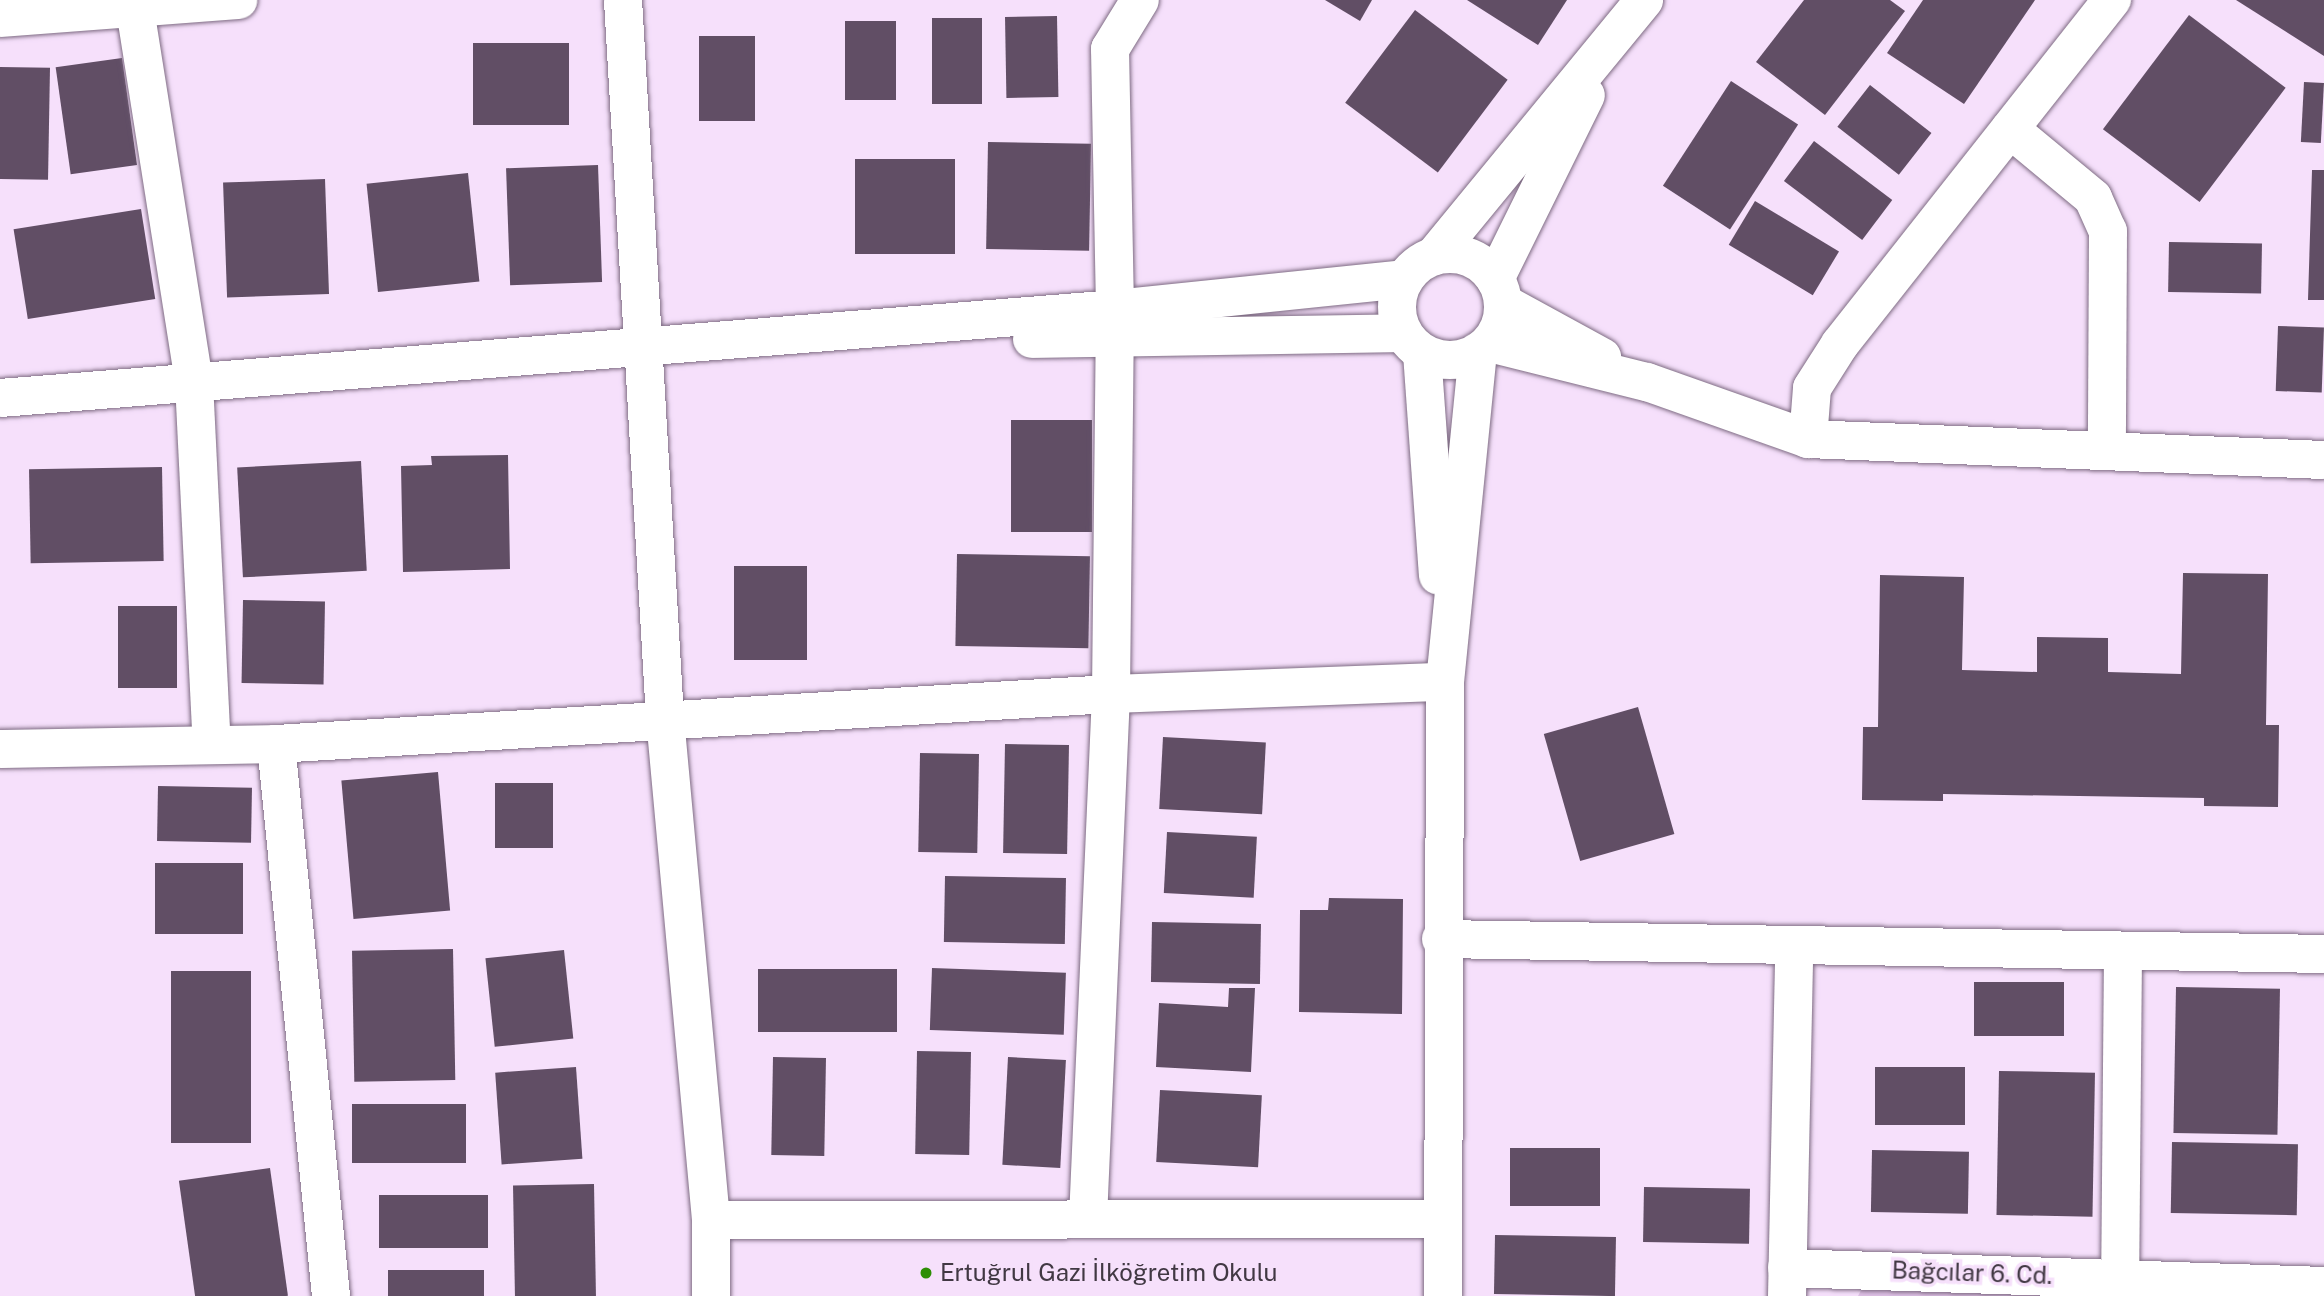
<!DOCTYPE html>
<html>
<head>
<meta charset="utf-8">
<style>
	body { margin:0 }
	#map { position:relative; width:2324px; height:1296px; overflow:hidden; background:#f6e0fb; font-family:"Public Sans",sans-serif }
	div>[style] { position:absolute }
	[style*='--x'] { left:calc(var(--x)*1px); top:calc(var(--y)*1px); width:calc(var(--w)*1px); rotate:calc(var(--a)*1deg) }
	.green>* { inset:0; background:#ddbfe4 }
	.building>* { inset:0; background:#614e65; transform-origin:0 0 }
	.roads { filter:drop-shadow(0 0 2px #7e6b83) drop-shadow(0 0 2px #7e6b83) }
	.minor>* { height:38px; margin:-19px; padding:0 19px; transform-origin:19px; border-radius:19px; background:#fff }
	.minor>.ring { margin:-19px; padding:0; box-sizing:content-box; background:none; border:38px solid #fff; border-radius:50% }
	.dots>* { width:19px; height:19px; translate:-50% -50%; box-sizing:border-box; border:4px solid #f6e0fb; border-radius:50% }
	span { translate:-50% -50%; white-space:nowrap; text-align:center; line-height:1.15; -webkit-text-stroke:7px #f6e0fb; paint-order:stroke }
	.poi-label { font-size:24px; color:#413843 }
	.left { translate:0 -50%; text-align:left }
	.street-label { font-size:24px; color:#413843 }
</style>
</head>
<body>
<div id="map">
	<div class="green">
		<div style="clip-path:polygon(1865px 1283px,2089px 1296px,1858px 1296px)"></div>
	</div>
	<div class="building">
		<div style="clip-path:polygon(1325px 0,1372px 0,1360px 21px)"></div>
		<div style="clip-path:polygon(1467px 0,1567px 0,1538px 45px)"></div>
		<div style="clip-path:polygon(1804px 0,1890px 0,1905px 11px,1825px 115px,1756px 62px)"></div>
		<div style="clip-path:polygon(1923px 0,2035px 0,1964px 104px,1887px 53px)"></div>
		<div style="clip-path:polygon(2236px 0,2324px 0,2324px 56px)"></div>
		<div style="left:1415px;top:10px;width:116px;height:116px;rotate:37deg"></div>
		<div style="left:2189px;top:15px;width:121px;height:143px;rotate:37deg"></div>
		<div style="left:1057px;top:16px;width:81px;height:52px;rotate:89deg"></div>
		<div style="left:932px;top:18px;width:50px;height:86px"></div>
		<div style="left:845px;top:21px;width:51px;height:79px"></div>
		<div style="left:699px;top:36px;width:56px;height:85px"></div>
		<div style="left:473px;top:43px;width:96px;height:82px"></div>
		<div style="left:122px;top:58px;width:108px;height:67px;rotate:82deg"></div>
		<div style="left:0;top:67px;width:50px;height:112px;rotate:1deg"></div>
		<div style="left:1731px;top:81px;width:80px;height:125px;rotate:33deg"></div>
		<div style="left:2304px;top:82px;width:20px;height:60px;rotate:3deg"></div>
		<div style="left:1870px;top:85px;width:78px;height:53px;rotate:38deg"></div>
		<div style="left:1814px;top:141px;width:98px;height:50px;rotate:37deg"></div>
		<div style="left:988px;top:142px;width:103px;height:107px;rotate:1deg"></div>
		<div style="left:855px;top:159px;width:100px;height:95px"></div>
		<div style="left:598px;top:165px;width:117px;height:92px;rotate:88deg"></div>
		<div style="clip-path:polygon(2312px 170px,2324px 170px,2324px 300px,2308px 300px)"></div>
		<div style="left:468px;top:173px;width:109px;height:102px;rotate:84deg"></div>
		<div style="left:325px;top:179px;width:115px;height:102px;rotate:88deg"></div>
		<div style="left:1755px;top:201px;width:98px;height:51px;rotate:31deg"></div>
		<div style="left:141px;top:209px;width:91px;height:129px;rotate:81deg"></div>
		<div style="left:2169px;top:242px;width:93px;height:50px;rotate:1deg"></div>
		<div style="left:2278px;top:326px;width:46px;height:65px;rotate:2deg"></div>
		<div style="left:1011px;top:420px;width:81px;height:112px"></div>
		<div style="clip-path:polygon(508px 455px,510px 569px,403px 572px,401px 466px,432px 465px,431px 456px)"></div>
		<div style="left:361px;top:461px;width:110px;height:124px;rotate:87deg"></div>
		<div style="left:162px;top:467px;width:94px;height:133px;rotate:89deg"></div>
		<div style="left:957px;top:554px;width:133px;height:92px;rotate:1deg"></div>
		<div style="left:734px;top:566px;width:73px;height:94px"></div>
		<div style="clip-path:polygon(2183px 573px,2268px 574px,2266px 725px,2279px 725px,2278px 807px,2204px 806px,2204px 798px,1943px 794px,1943px 801px,1862px 800px,1863px 727px,1878px 727px,1880px 575px,1964px 577px,1962px 670px,2037px 672px,2037px 637px,2108px 638px,2108px 672px,2181px 674px)"></div>
		<div style="left:243px;top:600px;width:82px;height:83px;rotate:1deg"></div>
		<div style="left:118px;top:606px;width:59px;height:82px"></div>
		<div style="left:1638px;top:707px;width:132px;height:98px;rotate:74deg"></div>
		<div style="left:1163px;top:737px;width:103px;height:72px;rotate:3deg"></div>
		<div style="left:1005px;top:744px;width:64px;height:109px;rotate:1deg"></div>
		<div style="left:920px;top:753px;width:59px;height:99px;rotate:1deg"></div>
		<div style="left:438px;top:772px;width:139px;height:97px;rotate:85deg"></div>
		<div style="left:495px;top:783px;width:58px;height:65px"></div>
		<div style="left:158px;top:786px;width:94px;height:55px;rotate:1deg"></div>
		<div style="left:1167px;top:832px;width:90px;height:61px;rotate:3deg"></div>
		<div style="left:155px;top:863px;width:88px;height:71px"></div>
		<div style="left:945px;top:876px;width:121px;height:66px;rotate:1deg"></div>
		<div style="clip-path:polygon(1329px 898px,1403px 899px,1402px 1014px,1299px 1012px,1300px 910px,1328px 910px)"></div>
		<div style="left:1152px;top:922px;width:109px;height:60px;rotate:1deg"></div>
		<div style="left:453px;top:949px;width:131px;height:101px;rotate:89deg"></div>
		<div style="left:564px;top:950px;width:89px;height:79px;rotate:84deg"></div>
		<div style="left:932px;top:968px;width:134px;height:62px;rotate:2deg"></div>
		<div style="left:758px;top:969px;width:139px;height:63px"></div>
		<div style="left:171px;top:971px;width:80px;height:172px"></div>
		<div style="left:2064px;top:982px;width:54px;height:90px;rotate:90deg"></div>
		<div style="left:2176px;top:987px;width:104px;height:146px;rotate:1deg"></div>
		<div style="clip-path:polygon(1229px 988px,1255px 988px,1251px 1072px,1156px 1067px,1159px 1003px,1228px 1007px)"></div>
		<div style="left:917px;top:1051px;width:54px;height:103px;rotate:1deg"></div>
		<div style="left:773px;top:1057px;width:53px;height:98px;rotate:1deg"></div>
		<div style="left:1008px;top:1057px;width:58px;height:108px;rotate:3deg"></div>
		<div style="left:576px;top:1067px;width:92px;height:81px;rotate:86deg"></div>
		<div style="left:1875px;top:1067px;width:90px;height:58px"></div>
		<div style="left:1999px;top:1071px;width:96px;height:144px;rotate:1deg"></div>
		<div style="left:1160px;top:1090px;width:102px;height:72px;rotate:3deg"></div>
		<div style="left:352px;top:1104px;width:114px;height:59px"></div>
		<div style="left:2172px;top:1142px;width:126px;height:71px;rotate:1deg"></div>
		<div style="left:1510px;top:1148px;width:90px;height:58px"></div>
		<div style="left:1872px;top:1150px;width:97px;height:62px;rotate:1deg"></div>
		<div style="left:270px;top:1168px;width:129px;height:92px;rotate:82deg"></div>
		<div style="left:594px;top:1184px;width:112px;height:81px;rotate:89deg"></div>
		<div style="left:1644px;top:1187px;width:106px;height:55px;rotate:1deg"></div>
		<div style="left:379px;top:1195px;width:109px;height:53px"></div>
		<div style="left:1495px;top:1235px;width:121px;height:59px;rotate:1deg"></div>
		<div style="left:388px;top:1270px;width:96px;height:26px"></div>
	</div>
	<div class="roads">
		<div class="minor">
			<div style="--x:623;--y:0;--w:719;--a:86.65"></div>
			<div style="--x:665;--y:718;--w:504;--a:84.76"></div>
			<div style="--x:711;--y:1220;--w:76;--a:90"></div>
			<div style="--x:135;--y:9;--w:378;--a:81"></div>
			<div style="--x:194;--y:382;--w:363;--a:87.2"></div>
			<div style="--x:0;--y:18;--w:239;--a:-4.3"></div>
			<div style="--x:2010;--y:129;--w:108;--a:39.7"></div>
			<div style="--x:2093;--y:198;--w:36;--a:66"></div>
			<div style="--x:2108;--y:231;--w:220;--a:90.3"></div>
			<div class="ring" style="left:1397px;top:254px;width:68px;height:68px"></div>
			<div style="--x:1434;--y:256;--w:331;--a:-50.6"></div>
			<div style="--x:1495;--y:279;--w:205;--a:-63.7"></div>
			<div style="--x:1503;--y:303;--w:113;--a:28.6"></div>
			<div style="--x:1115;--y:309;--w:260;--a:-91.1"></div>
			<div style="--x:1110;--y:49;--w:57;--a:-58.5"></div>
			<div style="--x:1032;--y:339;--w:371;--a:-0.9"></div>
			<div style="--x:1490;--y:343;--w:162;--a:14"></div>
			<div style="--x:1647;--y:382;--w:171;--a:19.5"></div>
			<div style="--x:1808;--y:439;--w:516;--a:2.33"></div>
			<div style="--x:1422;--y:353;--w:223;--a:85.9"></div>
			<div style="--x:0;--y:398;--w:1119;--a:-4.56"></div>
			<div style="--x:1115;--y:309;--w:291;--a:-5.9"></div>
			<div style="--x:1808;--y:439;--w:51;--a:-85.5"></div>
			<div style="--x:1812;--y:388;--w:52;--a:-57.5"></div>
			<div style="--x:1840;--y:344;--w:439;--a:-51.7"></div>
			<div style="--x:276;--y:744;--w:555;--a:84.31"></div>
			<div style="--x:0;--y:749;--w:276;--a:-1"></div>
			<div style="--x:276;--y:744;--w:836;--a:-3.43"></div>
			<div style="--x:1111;--y:694;--w:334;--a:-2.1"></div>
			<div style="--x:1441;--y:939;--w:883;--a:0.97"></div>
			<div style="--x:1088;--y:1219;--w:526;--a:-87.49"></div>
			<div style="--x:1111;--y:694;--w:356;--a:-89.4"></div>
			<div style="--x:711;--y:1220;--w:730;--a:-0.08"></div>
			<div style="--x:1787;--y:1268;--w:537;--a:1.92"></div>
			<div style="--x:1443;--y:1296;--w:614;--a:-89.81"></div>
			<div style="--x:1445;--y:682;--w:332;--a:-84.3"></div>
			<div style="--x:1787;--y:1296;--w:347;--a:-88.8"></div>
			<div style="--x:2120;--y:1296;--w:342;--a:-89.5"></div>
		</div>
	</div>
	<div class="dots">
		<div style="left:926px;top:1273px;background:#2d8e05"></div>
	</div>
	<div class="poi-label">
		<span class="left" style="left:940px;top:1273px">Ertuğrul Gazi İlköğretim Okulu</span>
	</div>
	<div class="street-label">
		<span style="left:1972px;top:1273px;rotate:2deg">Bağcılar 6. Cd.</span>
	</div>
</div>
</body>
</html>
